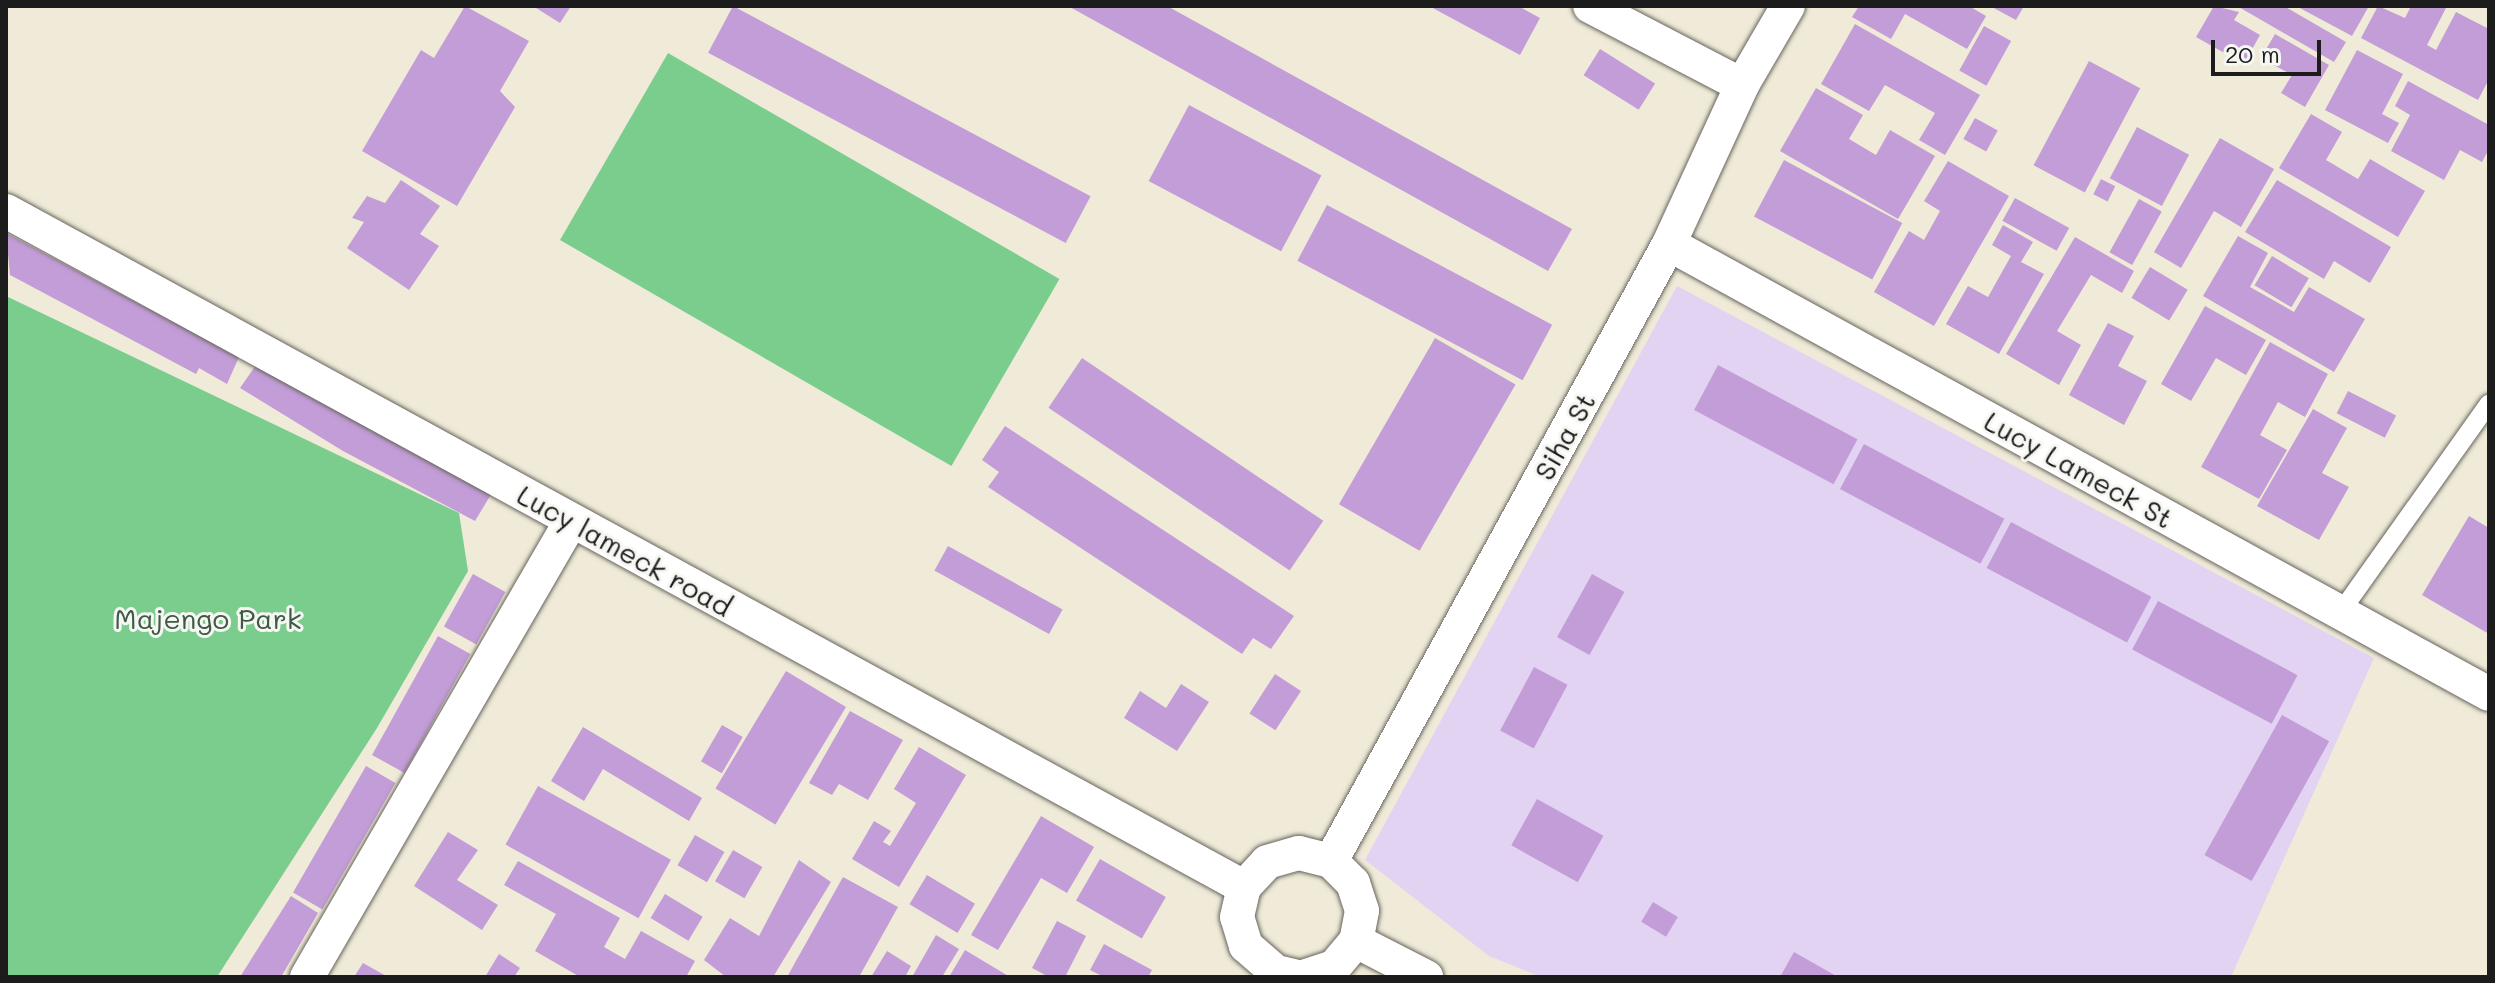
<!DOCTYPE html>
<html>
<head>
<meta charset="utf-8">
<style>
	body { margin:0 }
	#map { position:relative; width:2495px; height:983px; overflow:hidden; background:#f0ebd8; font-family:Mali,sans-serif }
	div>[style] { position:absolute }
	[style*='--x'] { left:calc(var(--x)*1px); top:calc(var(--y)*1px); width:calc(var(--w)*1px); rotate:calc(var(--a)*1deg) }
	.built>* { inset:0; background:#e3d3f2 }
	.green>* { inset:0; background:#7bcd8e; transform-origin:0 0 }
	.building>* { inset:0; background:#c39dd7; transform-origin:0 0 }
	.roads { filter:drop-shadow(0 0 2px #66645e) drop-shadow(0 0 2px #66645e) }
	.service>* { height:18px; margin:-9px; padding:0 9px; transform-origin:9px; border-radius:9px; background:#fff }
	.minor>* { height:34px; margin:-17px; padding:0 17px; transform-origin:17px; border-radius:17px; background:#fff }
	span { translate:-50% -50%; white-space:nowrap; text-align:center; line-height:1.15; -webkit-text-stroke:6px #f6f6f2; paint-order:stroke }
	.street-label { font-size:28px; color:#1c1c1c }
	.park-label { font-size:28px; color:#3d5a44 }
	.frame { position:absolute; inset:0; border:8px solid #1c1c1c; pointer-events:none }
	.scale { position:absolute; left:2211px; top:40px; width:110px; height:36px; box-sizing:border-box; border:4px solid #1c1c1c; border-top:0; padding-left:10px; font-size:24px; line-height:28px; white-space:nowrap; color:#1c1c1c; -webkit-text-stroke:6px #f6f6f2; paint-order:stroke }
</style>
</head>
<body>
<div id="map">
	<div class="built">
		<div style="clip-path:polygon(1677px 286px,2374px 658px,2231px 977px,1541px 977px,1489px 956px,1365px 860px)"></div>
	</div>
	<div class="green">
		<div style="left:668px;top:53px;width:452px;height:216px;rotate:30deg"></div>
		<div style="clip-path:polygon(6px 296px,459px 513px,468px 571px,377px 728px,217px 977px,6px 977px)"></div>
	</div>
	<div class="building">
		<div style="clip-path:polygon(465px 6px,529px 41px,500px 91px,515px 107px,457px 206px,362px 151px,421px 50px,434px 58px)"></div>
		<div style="clip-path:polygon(533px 6px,571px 6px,560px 23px)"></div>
		<div style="left:733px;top:6px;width:405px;height:53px;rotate:28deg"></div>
		<div style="clip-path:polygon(1068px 6px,1167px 6px,1572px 229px,1548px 271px)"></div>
		<div style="clip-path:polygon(1429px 6px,1518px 6px,1540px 18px,1520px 55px)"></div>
		<div style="clip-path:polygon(1859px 6px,1969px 6px,1986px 16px,1967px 49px,1905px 14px,1891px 39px,1852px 17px)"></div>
		<div style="clip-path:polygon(1990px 6px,2024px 6px,2016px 20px)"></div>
		<div style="clip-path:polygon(2214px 6px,2239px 12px,2234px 20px,2260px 35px,2244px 64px,2196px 37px)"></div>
		<div style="clip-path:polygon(2237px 6px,2284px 6px,2346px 42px,2334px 62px)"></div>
		<div style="clip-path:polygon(2296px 6px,2369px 6px,2352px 36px)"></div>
		<div style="clip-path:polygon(2378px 6px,2405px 18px,2411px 6px,2447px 6px,2427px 45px,2436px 50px,2456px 12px,2489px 29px,2489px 79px,2478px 100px,2361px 38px)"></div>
		<div style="clip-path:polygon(1855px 24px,1980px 95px,1945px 155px,1919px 140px,1935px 113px,1885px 85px,1869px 111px,1821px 84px)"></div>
		<div style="left:1984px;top:26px;width:31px;height:51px;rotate:29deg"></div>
		<div style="clip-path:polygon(2275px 34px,2329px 65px,2305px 107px,2281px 93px,2292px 75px,2261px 58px)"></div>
		<div style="left:1600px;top:49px;width:65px;height:31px;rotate:32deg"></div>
		<div style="clip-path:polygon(2357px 50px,2403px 74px,2382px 114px,2399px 123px,2388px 143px,2325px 110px)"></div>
		<div style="left:2089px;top:61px;width:58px;height:118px;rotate:28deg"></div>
		<div style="clip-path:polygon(2408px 81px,2489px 125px,2489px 149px,2482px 162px,2460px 150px,2444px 180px,2391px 151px,2410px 115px,2395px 106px)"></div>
		<div style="clip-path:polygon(1816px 88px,1863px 115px,1849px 139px,1876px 155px,1890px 130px,1935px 156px,1898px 219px,1780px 151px)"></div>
		<div style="left:1189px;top:105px;width:150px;height:86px;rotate:28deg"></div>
		<div style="clip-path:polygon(2311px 114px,2342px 132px,2326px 160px,2358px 179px,2370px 159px,2425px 191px,2398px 237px,2279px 168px)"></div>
		<div style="left:1975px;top:118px;width:26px;height:24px;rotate:29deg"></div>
		<div style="left:2137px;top:127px;width:59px;height:58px;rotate:28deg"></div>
		<div style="clip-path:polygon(2220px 138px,2274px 169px,2241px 227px,2214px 211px,2181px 268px,2154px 252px)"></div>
		<div style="left:1784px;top:160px;width:134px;height:64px;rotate:28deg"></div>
		<div style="clip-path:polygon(1948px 161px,2009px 196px,1934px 326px,1874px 292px,1909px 231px,1924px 240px,1940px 211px,1924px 201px)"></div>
		<div style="left:2101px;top:179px;width:16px;height:17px;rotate:27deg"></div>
		<div style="clip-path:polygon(401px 180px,440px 206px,420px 234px,439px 246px,409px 290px,347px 248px,364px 222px,352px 218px,367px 196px,385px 203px)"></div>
		<div style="clip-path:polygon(2277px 180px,2391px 247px,2370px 283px,2334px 261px,2324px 279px,2245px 232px)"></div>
		<div style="left:2015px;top:198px;width:62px;height:26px;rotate:29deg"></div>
		<div style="left:2139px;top:199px;width:26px;height:61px;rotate:29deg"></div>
		<div style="left:1327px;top:205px;width:255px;height:63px;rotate:28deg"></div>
		<div style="clip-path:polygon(2003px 225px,2033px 242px,2021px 262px,2044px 274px,1999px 354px,1946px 324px,1968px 286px,1988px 297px,2011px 256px,1992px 245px)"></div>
		<div style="clip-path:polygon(6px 233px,239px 357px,227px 384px,199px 368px,196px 374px,10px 275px)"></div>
		<div style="clip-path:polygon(2238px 236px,2268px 253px,2250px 287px,2294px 312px,2309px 287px,2365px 319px,2334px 372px,2203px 296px)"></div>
		<div style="clip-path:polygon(2075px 237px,2134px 271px,2122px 293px,2091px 275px,2057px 331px,2081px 345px,2059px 385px,2006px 354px)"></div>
		<div style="left:2272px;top:256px;width:43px;height:34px;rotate:31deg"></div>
		<div style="left:2150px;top:267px;width:44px;height:36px;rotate:31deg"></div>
		<div style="clip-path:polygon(2205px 306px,2266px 340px,2246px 375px,2216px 358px,2191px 401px,2161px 384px)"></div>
		<div style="clip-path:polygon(2108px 323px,2134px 336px,2118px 366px,2147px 381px,2124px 425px,2069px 395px)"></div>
		<div style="left:1435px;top:338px;width:93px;height:192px;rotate:30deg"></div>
		<div style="clip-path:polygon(2270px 342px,2328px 374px,2305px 417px,2278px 402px,2260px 435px,2287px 450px,2259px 499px,2201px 467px)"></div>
		<div style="left:1082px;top:358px;width:291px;height:60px;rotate:34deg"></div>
		<div style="clip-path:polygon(256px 365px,493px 491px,475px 521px,343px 451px,240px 388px)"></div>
		<div style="left:1718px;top:365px;width:158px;height:51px;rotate:28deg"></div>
		<div style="left:2348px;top:391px;width:54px;height:25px;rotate:27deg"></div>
		<div style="clip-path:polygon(2313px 409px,2347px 428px,2322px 473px,2349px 487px,2319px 540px,2257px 506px)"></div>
		<div style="clip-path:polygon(1005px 426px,1294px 616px,1271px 649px,1253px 638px,1242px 654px,988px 487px,999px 472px,982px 460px)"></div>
		<div style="left:1864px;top:444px;width:159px;height:51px;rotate:28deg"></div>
		<div style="clip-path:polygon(2469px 516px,2489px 528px,2489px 634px,2422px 595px)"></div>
		<div style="left:2011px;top:522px;width:159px;height:52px;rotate:28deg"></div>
		<div style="left:948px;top:546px;width:131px;height:28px;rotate:29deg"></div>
		<div style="left:473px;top:574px;width:37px;height:60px;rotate:29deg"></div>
		<div style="left:1592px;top:574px;width:37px;height:72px;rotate:29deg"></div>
		<div style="left:2158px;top:601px;width:158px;height:55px;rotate:28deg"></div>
		<div style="left:438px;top:636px;width:37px;height:136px;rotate:29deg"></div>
		<div style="left:1534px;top:667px;width:38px;height:72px;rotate:28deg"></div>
		<div style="left:786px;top:671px;width:70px;height:137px;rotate:31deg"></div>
		<div style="left:1275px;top:674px;width:31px;height:47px;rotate:33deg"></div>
		<div style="clip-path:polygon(1181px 684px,1209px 702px,1177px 751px,1124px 718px,1140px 691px,1166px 708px)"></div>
		<div style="clip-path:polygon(850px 711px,903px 740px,868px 800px,839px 784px,832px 795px,809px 783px)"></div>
		<div style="left:2282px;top:715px;width:54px;height:160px;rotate:29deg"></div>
		<div style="left:722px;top:725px;width:24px;height:42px;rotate:30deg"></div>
		<div style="clip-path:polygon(583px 727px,702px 798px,689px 821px,603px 769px,584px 801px,551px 781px)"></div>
		<div style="clip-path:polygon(919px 747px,966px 775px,899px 887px,852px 859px,874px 821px,891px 831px,883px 842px,890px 846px,916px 803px,894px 789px)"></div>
		<div style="left:366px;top:766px;width:34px;height:146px;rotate:30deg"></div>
		<div style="left:538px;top:786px;width:152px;height:67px;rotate:29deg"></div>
		<div style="left:1537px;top:799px;width:76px;height:53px;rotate:29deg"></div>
		<div style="clip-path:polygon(1041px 816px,1094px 847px,1067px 893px,1041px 878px,998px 950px,971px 935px)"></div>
		<div style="clip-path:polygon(448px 832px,478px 850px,457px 880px,498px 905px,482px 930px,414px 886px)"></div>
		<div style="left:695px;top:835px;width:34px;height:35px;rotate:30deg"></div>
		<div style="left:733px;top:850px;width:34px;height:36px;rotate:30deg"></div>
		<div style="left:1100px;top:859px;width:76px;height:48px;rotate:30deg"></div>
		<div style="clip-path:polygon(799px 860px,831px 882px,773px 977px,726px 977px,704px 960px,730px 918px,759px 936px)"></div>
		<div style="clip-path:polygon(518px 861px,620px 918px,604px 947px,625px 959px,641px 931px,695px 961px,686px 977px,580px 977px,535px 951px,556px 914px,504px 885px)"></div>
		<div style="left:927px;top:875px;width:56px;height:34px;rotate:31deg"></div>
		<div style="clip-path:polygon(843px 877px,898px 907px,859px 977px,787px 977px)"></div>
		<div style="left:665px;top:894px;width:44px;height:28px;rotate:31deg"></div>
		<div style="clip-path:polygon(291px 896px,318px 913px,281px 977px,240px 977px)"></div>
		<div style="left:1653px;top:902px;width:29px;height:23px;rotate:31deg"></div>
		<div style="clip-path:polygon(1057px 921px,1086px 936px,1065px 977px,1049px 977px,1032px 968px)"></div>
		<div style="clip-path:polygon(936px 935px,959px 949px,942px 977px,912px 977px)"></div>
		<div style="clip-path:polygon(1104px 944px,1152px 970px,1148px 977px,1104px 977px,1090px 970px)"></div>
		<div style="clip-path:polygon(965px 950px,1010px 977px,949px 977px)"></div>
		<div style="clip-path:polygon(887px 951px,911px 966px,905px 977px,871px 977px)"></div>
		<div style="clip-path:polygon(1794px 952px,1838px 977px,1780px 977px)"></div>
		<div style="clip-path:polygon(499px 954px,520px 968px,514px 977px,485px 977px)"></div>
		<div style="clip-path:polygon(363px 963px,388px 977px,354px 977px)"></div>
	</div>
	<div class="roads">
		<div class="service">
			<div style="--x:2340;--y:613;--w:257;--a:-54.6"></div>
		</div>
		<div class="minor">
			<div style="--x:1590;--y:6;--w:171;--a:27.5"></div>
			<div style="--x:6;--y:211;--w:1411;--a:28.64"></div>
			<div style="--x:1669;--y:244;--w:935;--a:28.76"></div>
			<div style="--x:1331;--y:861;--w:704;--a:-61.29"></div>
			<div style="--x:1669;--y:244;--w:175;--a:-65.3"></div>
			<div style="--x:1742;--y:85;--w:91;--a:-59.8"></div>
			<div style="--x:1356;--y:941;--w:79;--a:27.2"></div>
			<div style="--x:307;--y:977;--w:527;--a:-59.93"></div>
			<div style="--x:1298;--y:977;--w:23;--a:-167"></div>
			<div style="--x:1276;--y:972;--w:40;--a:-139"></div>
			<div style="--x:1246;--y:946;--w:30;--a:-107"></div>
			<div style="--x:1237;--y:917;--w:31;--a:-77"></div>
			<div style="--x:1244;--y:887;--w:34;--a:-47"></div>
			<div style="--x:1267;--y:862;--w:33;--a:-16"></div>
			<div style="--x:1299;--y:853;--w:33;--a:14"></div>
			<div style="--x:1331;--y:861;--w:31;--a:45"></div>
			<div style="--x:1353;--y:883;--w:29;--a:72"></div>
			<div style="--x:1362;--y:911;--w:31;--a:101"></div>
			<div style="--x:1356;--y:941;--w:34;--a:130"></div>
			<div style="--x:1334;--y:967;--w:33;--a:162"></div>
		</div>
	</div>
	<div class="street-label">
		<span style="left:1564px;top:436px;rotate:-61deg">Siha St</span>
		<span style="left:2079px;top:469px;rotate:29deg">Lucy Lameck St</span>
		<span style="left:625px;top:550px;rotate:29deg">Lucy lameck road</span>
	</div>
	<div class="park-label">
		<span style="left:208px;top:618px">Majengo Park</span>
	</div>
	<div class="frame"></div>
	<div class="scale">20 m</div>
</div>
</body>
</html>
